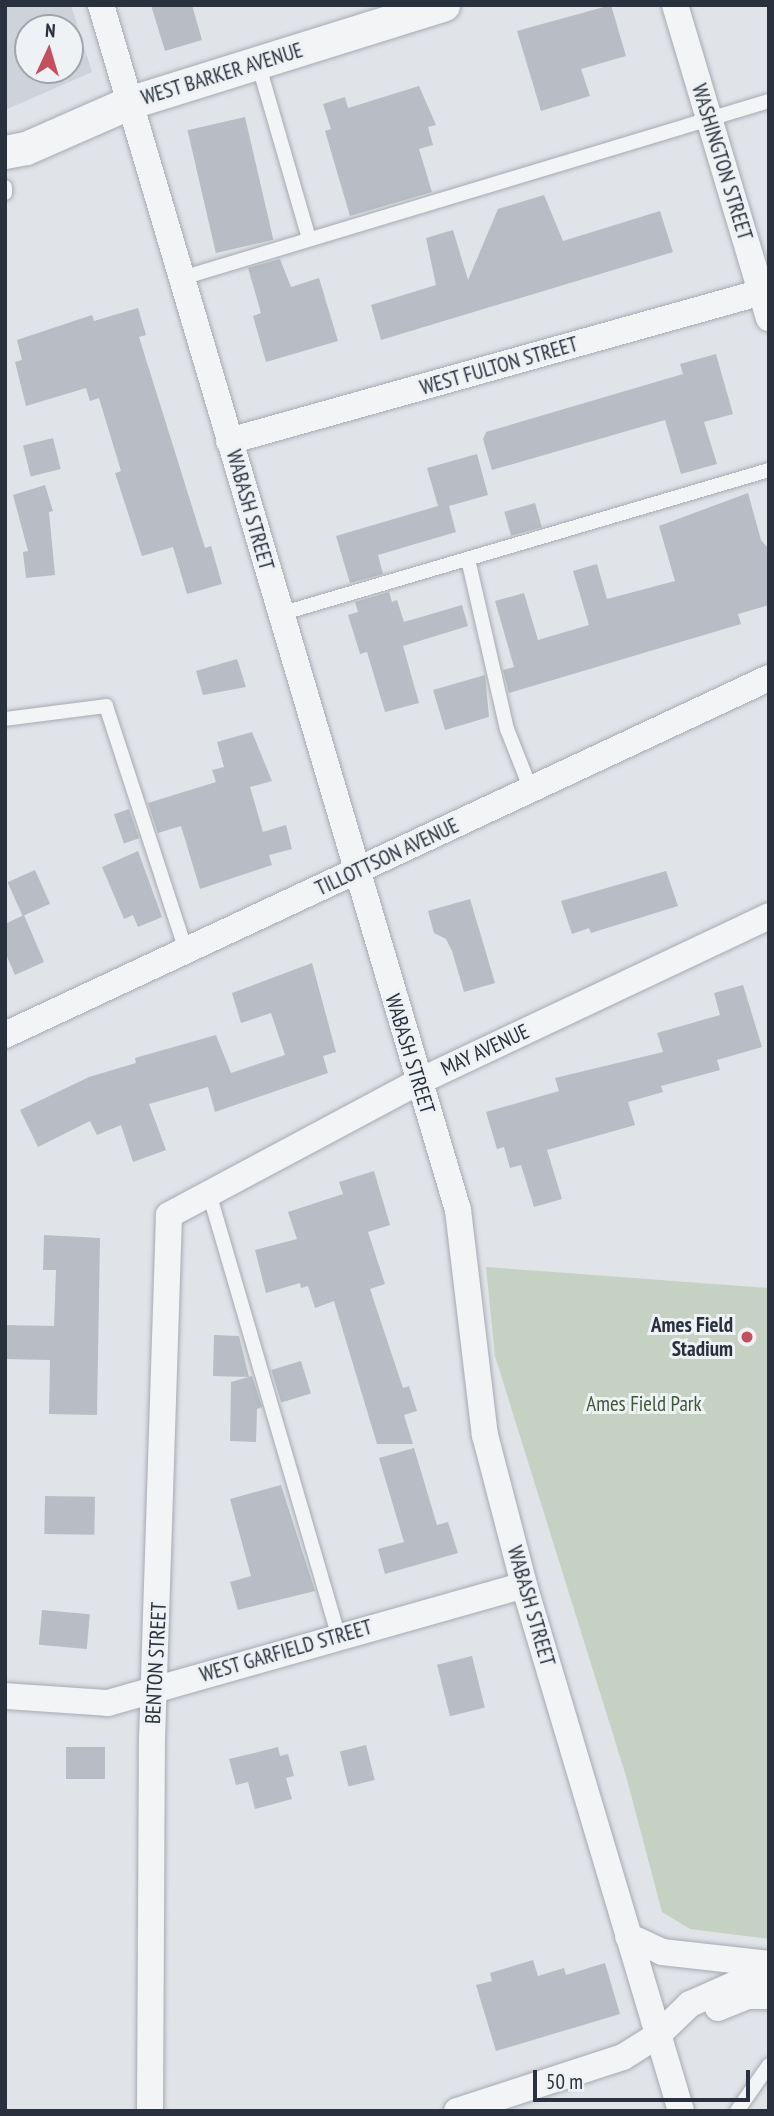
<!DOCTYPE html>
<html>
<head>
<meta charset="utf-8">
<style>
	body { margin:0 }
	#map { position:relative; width:774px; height:2116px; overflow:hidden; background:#e0e3e8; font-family:"PT Sans Narrow",sans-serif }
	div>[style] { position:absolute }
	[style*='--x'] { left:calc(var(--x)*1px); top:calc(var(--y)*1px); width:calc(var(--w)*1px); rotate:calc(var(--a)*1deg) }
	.built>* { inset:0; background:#ced2d9 }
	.green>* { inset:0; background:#c5d1c2 }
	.building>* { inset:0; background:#b8bcc4; transform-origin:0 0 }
	.roads { filter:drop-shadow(0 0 2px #a6aab2) drop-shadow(0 0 2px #a6aab2) }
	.service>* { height:14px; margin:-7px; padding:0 7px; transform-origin:7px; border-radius:7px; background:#f2f4f6 }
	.minor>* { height:26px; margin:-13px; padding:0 13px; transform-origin:13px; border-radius:13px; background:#f2f4f6 }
	.tertiary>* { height:33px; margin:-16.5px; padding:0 16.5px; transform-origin:16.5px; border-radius:16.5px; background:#f2f4f6 }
	.dots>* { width:19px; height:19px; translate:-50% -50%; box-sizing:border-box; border:4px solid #eff2f5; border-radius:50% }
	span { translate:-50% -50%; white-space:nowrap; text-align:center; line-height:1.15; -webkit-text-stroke:6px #eff2f5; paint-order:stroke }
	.street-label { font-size:21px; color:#2a313e }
	.poi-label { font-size:21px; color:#2a313e; font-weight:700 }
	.right { translate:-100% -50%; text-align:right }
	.park-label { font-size:21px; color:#3e5838 }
	.frame { position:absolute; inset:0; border:7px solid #2a313e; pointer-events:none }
	.north { position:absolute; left:14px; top:14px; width:70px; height:70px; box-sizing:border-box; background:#eff2f5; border:2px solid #a0a5ac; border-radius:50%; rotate:4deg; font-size:19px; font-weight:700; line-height:28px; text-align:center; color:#2a313e }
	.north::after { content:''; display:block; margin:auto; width:24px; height:32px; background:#c34f5f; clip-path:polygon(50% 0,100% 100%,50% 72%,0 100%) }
	.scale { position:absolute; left:533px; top:2070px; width:217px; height:32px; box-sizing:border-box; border:4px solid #2a313e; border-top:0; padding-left:9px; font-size:21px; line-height:24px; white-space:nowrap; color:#2a313e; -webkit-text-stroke:5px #eff2f5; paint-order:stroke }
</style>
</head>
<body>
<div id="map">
	<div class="built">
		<div style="clip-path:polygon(evenodd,5px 5px,71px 5px,92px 72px,5px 110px,5px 5px,28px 28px,70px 28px,70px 70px,28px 70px,28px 28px)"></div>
	</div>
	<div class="green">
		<div style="clip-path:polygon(486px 1267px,769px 1288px,769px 1939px,690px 1929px,662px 1912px,626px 1776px,495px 1356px)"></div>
	</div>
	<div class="building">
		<div style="clip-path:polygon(151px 5px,192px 5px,202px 40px,165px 51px)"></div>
		<div style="clip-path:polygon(611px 5px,626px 56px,581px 69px,590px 96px,541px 111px,517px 31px)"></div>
		<div style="clip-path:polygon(419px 86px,436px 125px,428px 127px,433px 145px,419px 149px,432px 192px,350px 216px,325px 131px,331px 129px,323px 104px,345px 97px,348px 108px)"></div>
		<div style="left:245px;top:117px;width:126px;height:59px;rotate:77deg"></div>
		<div style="clip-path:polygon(544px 195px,563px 241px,660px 211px,673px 252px,381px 340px,371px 305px,436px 285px,426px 238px,453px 230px,468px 280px,498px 209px)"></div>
		<div style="clip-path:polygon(280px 259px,291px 287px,319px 278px,338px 341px,266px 362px,253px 316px,261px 313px,248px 268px)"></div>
		<div style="clip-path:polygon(138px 308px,146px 335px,139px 337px,205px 548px,211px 546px,222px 584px,187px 594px,173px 547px,142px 556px,115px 473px,121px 471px,99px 398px,90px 401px,86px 388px,26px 406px,15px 362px,22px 360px,17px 340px,92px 315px,94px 321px)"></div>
		<div style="clip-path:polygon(716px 354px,733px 414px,704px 422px,717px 464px,681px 474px,665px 420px,492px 470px,483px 439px,486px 432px,683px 374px,680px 364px)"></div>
		<div style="left:53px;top:438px;width:32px;height:31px;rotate:76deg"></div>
		<div style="clip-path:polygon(477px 454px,488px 495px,449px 506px,456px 532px,378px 555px,383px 574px,350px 583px,336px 536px,438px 506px,427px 468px)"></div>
		<div style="clip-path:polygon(45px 485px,53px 511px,49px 512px,55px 575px,26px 578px,23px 552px,28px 551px,13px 495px)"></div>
		<div style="clip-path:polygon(748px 493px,761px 540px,769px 549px,769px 605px,738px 614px,741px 624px,509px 693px,503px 670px,514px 667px,495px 601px,524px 593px,538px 640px,589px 625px,573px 571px,597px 564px,607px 599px,675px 581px,659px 526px)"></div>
		<div style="left:535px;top:503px;width:25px;height:32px;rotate:74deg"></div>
		<div style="clip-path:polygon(389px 592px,392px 602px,397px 600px,404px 622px,462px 605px,468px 626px,403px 646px,419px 703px,385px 712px,367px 652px,360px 654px,348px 615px,358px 612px,355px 602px)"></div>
		<div style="clip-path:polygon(237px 659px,246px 687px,203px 695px,196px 671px)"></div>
		<div style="clip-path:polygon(485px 675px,489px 717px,445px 730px,433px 690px)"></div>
		<div style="clip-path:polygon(252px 732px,272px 781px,250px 787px,263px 832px,286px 825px,292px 849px,269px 855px,272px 865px,200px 889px,181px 826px,158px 833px,148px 803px,216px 782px,212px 770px,224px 767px,217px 742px)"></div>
		<div style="left:129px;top:809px;width:31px;height:16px;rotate:71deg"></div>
		<div style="clip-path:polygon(138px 851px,162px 917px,138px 927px,133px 915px,124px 919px,102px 867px)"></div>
		<div style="left:35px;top:870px;width:37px;height:30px;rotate:66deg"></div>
		<div style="clip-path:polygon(666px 871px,678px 906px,591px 933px,589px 928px,572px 934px,561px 901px)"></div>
		<div style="clip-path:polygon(470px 899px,495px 983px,464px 992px,452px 951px,446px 939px,434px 933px,428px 911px)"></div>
		<div style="clip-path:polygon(24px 915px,44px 962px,15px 975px,5px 952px,5px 924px)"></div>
		<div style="clip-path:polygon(312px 963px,336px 1052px,323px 1056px,328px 1073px,215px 1112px,208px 1087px,149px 1104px,166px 1150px,133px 1162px,121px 1125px,97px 1135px,90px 1121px,38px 1147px,20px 1110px,89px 1077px,136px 1063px,135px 1058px,216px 1035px,231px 1073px,285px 1055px,271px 1013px,241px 1023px,232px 993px)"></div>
		<div style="clip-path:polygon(743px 985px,762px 1047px,717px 1060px,720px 1070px,661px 1086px,663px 1092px,628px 1102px,635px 1125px,547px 1150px,562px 1199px,534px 1207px,521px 1165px,510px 1168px,504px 1147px,497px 1149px,486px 1112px,559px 1091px,555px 1078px,663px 1052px,657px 1033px,720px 1015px,714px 993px)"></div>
		<div style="clip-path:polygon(374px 1171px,390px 1225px,368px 1232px,385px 1284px,370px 1289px,403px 1388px,409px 1386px,417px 1411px,404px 1415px,413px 1444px,377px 1444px,334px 1301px,315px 1308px,308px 1286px,301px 1288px,300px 1283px,266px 1293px,255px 1250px,297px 1239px,288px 1212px,343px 1194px,339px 1182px)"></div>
		<div style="clip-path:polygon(44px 1235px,100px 1238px,97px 1415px,49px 1414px,50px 1360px,5px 1359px,5px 1325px,54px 1326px,56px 1270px,43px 1270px)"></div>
		<div style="clip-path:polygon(214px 1335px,239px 1336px,249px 1377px,213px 1376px)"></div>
		<div style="left:301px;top:1361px;width:34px;height:31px;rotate:73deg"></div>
		<div style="clip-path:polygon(252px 1376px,262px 1407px,257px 1409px,256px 1442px,230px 1441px,231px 1382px)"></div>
		<div style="clip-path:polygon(414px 1448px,437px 1525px,448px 1522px,458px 1553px,385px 1574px,378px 1549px,404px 1542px,379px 1458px)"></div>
		<div style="clip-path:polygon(281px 1485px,315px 1591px,238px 1610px,230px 1582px,251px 1576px,230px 1499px)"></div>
		<div style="left:45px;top:1496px;width:50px;height:38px;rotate:1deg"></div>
		<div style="left:42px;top:1610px;width:48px;height:35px;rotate:5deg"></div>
		<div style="left:472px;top:1656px;width:53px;height:36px;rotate:76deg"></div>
		<div style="left:366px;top:1745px;width:36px;height:27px;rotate:76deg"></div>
		<div style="left:66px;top:1747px;width:39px;height:32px"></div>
		<div style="clip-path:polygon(278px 1747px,280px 1756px,288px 1754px,294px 1776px,286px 1778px,292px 1799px,255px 1809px,248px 1782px,236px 1785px,229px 1759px)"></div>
		<div style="clip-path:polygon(533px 1960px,538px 1976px,564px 1968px,566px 1975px,605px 1963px,620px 2014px,496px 2051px,476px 1985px,492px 1981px,490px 1973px)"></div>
	</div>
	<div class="roads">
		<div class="service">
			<div style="--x:258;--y:63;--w:183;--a:73.8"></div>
			<div style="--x:5;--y:187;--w:6;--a:90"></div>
			<div style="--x:182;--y:278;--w:613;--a:-16.78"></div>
			<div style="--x:468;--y:559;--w:174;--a:77.1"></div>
			<div style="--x:507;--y:729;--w:66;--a:68.5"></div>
			<div style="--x:280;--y:614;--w:510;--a:-16.41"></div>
			<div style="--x:5;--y:719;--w:102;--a:-7.3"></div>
			<div style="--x:106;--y:706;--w:258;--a:71.9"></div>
			<div style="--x:209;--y:1193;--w:460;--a:73.7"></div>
			<div style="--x:737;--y:2111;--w:56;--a:-55.2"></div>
		</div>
		<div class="minor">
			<div style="--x:101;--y:5;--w:1257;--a:73.5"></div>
			<div style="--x:458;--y:1210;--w:227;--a:83.2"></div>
			<div style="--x:485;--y:1435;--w:155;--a:75.4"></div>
			<div style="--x:524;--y:1585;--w:549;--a:73.38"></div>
			<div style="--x:675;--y:5;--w:327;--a:73.3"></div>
			<div style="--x:229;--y:441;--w:561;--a:-15.62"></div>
			<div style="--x:5;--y:1035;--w:843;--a:-25.05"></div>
			<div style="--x:5;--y:1696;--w:103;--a:3.9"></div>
			<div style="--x:108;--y:1703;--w:432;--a:-15.8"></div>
			<div style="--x:628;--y:1936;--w:38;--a:25"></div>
			<div style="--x:662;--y:1952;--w:108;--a:6.4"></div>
			<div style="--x:718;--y:2008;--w:32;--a:-22"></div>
			<div style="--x:748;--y:1996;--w:21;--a:0"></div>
			<div style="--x:150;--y:2111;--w:372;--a:-89.7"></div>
			<div style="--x:152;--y:1739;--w:524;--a:-88.14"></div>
			<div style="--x:169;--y:1215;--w:282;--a:-28.1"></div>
			<div style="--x:418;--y:1082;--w:388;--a:-25.3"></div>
			<div style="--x:457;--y:2111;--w:175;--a:-18"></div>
			<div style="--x:623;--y:2057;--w:41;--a:-32.2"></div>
			<div style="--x:658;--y:2035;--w:45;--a:-44.1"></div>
			<div style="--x:690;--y:2004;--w:86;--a:-23.9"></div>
		</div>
		<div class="tertiary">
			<div style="--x:5;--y:152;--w:21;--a:-11"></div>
			<div style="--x:26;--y:148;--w:115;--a:-23.7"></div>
			<div style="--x:131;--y:102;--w:327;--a:-17.3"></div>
		</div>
	</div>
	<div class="dots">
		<div style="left:747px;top:1337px;background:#c34f5f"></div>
	</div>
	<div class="street-label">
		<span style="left:222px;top:74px;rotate:-17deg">WEST BARKER AVENUE</span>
		<span style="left:722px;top:162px;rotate:73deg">WASHINGTON STREET</span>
		<span style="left:499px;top:366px;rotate:-16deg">WEST FULTON STREET</span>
		<span style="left:250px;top:510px;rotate:74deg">WABASH STREET</span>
		<span style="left:387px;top:857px;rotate:-25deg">TILLOTTSON AVENUE</span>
		<span style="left:485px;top:1050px;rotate:-25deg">MAY AVENUE</span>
		<span style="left:410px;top:1054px;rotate:73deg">WABASH STREET</span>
		<span style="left:531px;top:1606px;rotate:74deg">WABASH STREET</span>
		<span style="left:286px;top:1651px;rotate:-16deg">WEST GARFIELD STREET</span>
		<span style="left:156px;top:1663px;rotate:-87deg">BENTON STREET</span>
	</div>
	<div class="poi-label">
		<span class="right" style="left:733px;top:1337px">Ames Field<br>Stadium</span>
	</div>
	<div class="park-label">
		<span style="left:644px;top:1404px">Ames Field Park</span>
	</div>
	<div class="frame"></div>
	<div class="north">N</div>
	<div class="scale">50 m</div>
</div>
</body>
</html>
